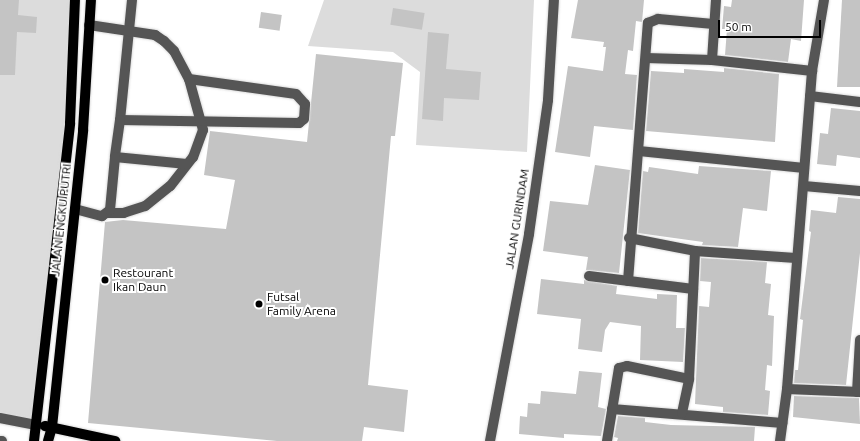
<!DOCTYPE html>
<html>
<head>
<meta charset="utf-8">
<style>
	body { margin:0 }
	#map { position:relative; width:860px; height:441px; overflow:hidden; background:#fff; font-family:Ubuntu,sans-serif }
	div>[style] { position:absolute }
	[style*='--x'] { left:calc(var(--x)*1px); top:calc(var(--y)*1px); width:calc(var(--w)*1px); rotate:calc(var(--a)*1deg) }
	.green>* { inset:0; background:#dcdcdc }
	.building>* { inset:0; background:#c4c4c4; transform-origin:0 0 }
	.roads { filter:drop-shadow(0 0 1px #dbdbdb) drop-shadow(0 0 1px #dbdbdb) }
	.minor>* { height:10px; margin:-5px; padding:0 5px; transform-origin:5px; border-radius:5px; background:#555 }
	.major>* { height:10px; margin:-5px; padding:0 5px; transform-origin:5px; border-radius:5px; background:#000 }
	.dots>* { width:11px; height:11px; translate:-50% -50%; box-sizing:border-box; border:2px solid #fff; border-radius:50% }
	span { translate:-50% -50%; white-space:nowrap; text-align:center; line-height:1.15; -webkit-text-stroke:4px #fff; paint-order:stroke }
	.street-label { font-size:12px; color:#000 }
	.poi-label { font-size:12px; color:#000 }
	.left { translate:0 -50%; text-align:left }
	.scale { position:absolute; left:718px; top:20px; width:103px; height:18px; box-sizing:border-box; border:2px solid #000; border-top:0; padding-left:5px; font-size:12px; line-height:14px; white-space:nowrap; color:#000; -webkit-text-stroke:3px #fff; paint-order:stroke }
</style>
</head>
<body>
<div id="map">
	<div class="green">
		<div style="clip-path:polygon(0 0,70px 0,65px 125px,32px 421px,0 413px)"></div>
		<div style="clip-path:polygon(324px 0,534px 0,527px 152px,416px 145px,420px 72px,393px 52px,308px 46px)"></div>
	</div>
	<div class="building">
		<div style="clip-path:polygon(0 0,19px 0,18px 15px,37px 17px,36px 33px,17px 32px,15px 75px,0 75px)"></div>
		<div style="clip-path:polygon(578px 0,644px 0,642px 22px,636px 21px,633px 51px,628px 50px,625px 74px,637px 75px,633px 130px,594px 126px,590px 157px,555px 152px,568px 66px,603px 71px,606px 47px,603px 47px,604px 42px,571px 38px)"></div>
		<div style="clip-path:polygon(732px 0,804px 0,801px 41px,791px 39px,788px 62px,725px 55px,727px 29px,722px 29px,724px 6px,731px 7px)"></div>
		<div style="clip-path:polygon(842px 0,860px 0,860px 87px,837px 87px)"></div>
		<div style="left:393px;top:8px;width:32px;height:17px;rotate:9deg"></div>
		<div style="left:261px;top:12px;width:21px;height:16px;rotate:8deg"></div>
		<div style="clip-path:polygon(428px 32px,449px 34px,446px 69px,481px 72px,479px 100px,444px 98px,443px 121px,422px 119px)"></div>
		<div style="clip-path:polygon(316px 54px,403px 63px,395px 136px,391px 136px,368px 385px,408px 390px,404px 432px,364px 427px,362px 441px,277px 441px,88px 423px,105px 222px,123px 220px,226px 229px,235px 180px,204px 175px,210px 131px,307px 142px)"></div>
		<div style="clip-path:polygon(724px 68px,779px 74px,775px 142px,646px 131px,651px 71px,684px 73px,684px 69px,724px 72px)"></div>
		<div style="clip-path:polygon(831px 108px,860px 111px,860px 158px,837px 155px,836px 166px,817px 164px,820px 133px,828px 134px)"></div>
		<div style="clip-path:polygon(595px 165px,630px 170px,619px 273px,586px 270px,588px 257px,543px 251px,550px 201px,588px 205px)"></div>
		<div style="clip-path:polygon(699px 166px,771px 171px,767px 211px,743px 208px,738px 247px,702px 245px,703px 242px,638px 233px,643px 171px,648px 172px,649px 167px,698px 174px)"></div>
		<div style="clip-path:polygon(838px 197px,860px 199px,860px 253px,846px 385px,794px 383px,795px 370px,798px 370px,803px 320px,800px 319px,811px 232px,809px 231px,811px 210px,836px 213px)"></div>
		<div style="clip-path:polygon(701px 258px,767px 262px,765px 283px,771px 284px,768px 315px,774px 316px,772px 366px,767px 365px,765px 390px,770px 391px,768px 415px,723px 412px,723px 407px,695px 404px,699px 306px,709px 307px,711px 282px,700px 281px)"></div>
		<div style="clip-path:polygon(541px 279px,584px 284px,584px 280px,617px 286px,616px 294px,633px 296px,657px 299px,657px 294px,677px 295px,676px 328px,685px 328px,683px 362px,640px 360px,641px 326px,610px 322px,605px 330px,602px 352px,578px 349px,581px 319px,537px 314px)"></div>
		<div style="clip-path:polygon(579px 371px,602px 373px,598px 407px,606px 409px,601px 436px,564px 434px,564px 438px,519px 434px,520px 416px,527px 417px,528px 403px,540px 404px,541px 391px,576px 394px)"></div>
		<div style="clip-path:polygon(794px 396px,859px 398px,860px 424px,793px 417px)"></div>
		<div style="clip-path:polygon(618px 416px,645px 418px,645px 422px,671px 425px,755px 427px,754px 441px,617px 441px,618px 438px,614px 437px)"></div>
	</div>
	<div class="roads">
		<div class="minor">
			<div style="--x:132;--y:0;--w:121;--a:95.7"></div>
			<div style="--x:120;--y:120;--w:179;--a:1"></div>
			<div style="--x:299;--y:123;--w:6;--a:-39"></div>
			<div style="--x:304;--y:119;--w:15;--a:-86"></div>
			<div style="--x:305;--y:104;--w:13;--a:-132"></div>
			<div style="--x:296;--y:94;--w:108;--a:-172"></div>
			<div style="--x:89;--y:25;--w:67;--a:8.6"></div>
			<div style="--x:155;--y:35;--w:11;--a:34"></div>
			<div style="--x:164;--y:41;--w:14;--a:45"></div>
			<div style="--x:174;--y:51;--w:32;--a:62"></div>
			<div style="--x:189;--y:79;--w:53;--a:74.6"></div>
			<div style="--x:203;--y:130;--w:29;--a:110"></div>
			<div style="--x:193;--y:157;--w:37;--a:128"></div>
			<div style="--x:170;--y:186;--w:32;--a:141"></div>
			<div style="--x:145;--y:206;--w:22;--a:162"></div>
			<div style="--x:124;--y:213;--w:17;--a:180"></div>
			<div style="--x:646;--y:58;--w:66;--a:1.7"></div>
			<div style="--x:712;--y:60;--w:101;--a:6.3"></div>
			<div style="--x:712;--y:60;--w:60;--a:-86.2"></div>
			<div style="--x:810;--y:96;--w:50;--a:6.8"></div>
			<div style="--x:120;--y:120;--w:37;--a:98"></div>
			<div style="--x:115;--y:157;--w:72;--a:5.6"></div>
			<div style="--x:639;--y:151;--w:166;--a:5.9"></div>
			<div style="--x:804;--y:186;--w:56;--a:5.1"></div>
			<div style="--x:75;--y:209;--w:28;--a:15"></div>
			<div style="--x:102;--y:216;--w:10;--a:-37"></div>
			<div style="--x:110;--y:210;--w:53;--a:-84.6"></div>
			<div style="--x:629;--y:238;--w:67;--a:11.1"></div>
			<div style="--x:695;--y:251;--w:101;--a:4"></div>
			<div style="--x:589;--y:276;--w:105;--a:7.1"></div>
			<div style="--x:628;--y:281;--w:259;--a:-85.6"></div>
			<div style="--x:648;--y:23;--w:11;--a:-22"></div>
			<div style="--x:658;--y:19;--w:56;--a:5.1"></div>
			<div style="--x:787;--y:389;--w:73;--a:2.4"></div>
			<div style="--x:857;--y:392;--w:52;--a:-86.7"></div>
			<div style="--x:612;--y:409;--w:171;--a:4.7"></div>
			<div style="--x:682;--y:413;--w:35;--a:-78"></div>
			<div style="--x:689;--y:379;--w:128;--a:-87.3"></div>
			<div style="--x:0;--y:418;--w:38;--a:11"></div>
			<div style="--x:0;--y:441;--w:2;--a:0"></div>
			<div style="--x:490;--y:441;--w:211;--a:-79.3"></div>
			<div style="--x:529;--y:234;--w:135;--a:-81.9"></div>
			<div style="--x:548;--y:100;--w:100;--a:-86.6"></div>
			<div style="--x:607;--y:441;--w:74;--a:-80.7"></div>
			<div style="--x:619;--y:368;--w:8;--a:-14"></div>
			<div style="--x:627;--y:366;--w:63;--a:11.8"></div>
			<div style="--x:780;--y:441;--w:52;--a:-82.3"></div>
			<div style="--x:787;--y:389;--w:319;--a:-85.5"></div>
			<div style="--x:812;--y:71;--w:72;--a:-80.4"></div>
		</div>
		<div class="major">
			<div style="--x:45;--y:426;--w:72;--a:12.1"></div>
			<div style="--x:34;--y:441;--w:320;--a:-83.5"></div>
			<div style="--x:70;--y:123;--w:123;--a:-87.7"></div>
			<div style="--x:48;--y:441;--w:15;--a:-74"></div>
			<div style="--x:52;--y:427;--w:299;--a:-84"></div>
			<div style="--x:83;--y:130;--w:130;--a:-86.5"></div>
		</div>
	</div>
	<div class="dots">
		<div style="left:105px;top:280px;background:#000"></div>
		<div style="left:259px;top:304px;background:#000"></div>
	</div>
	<div class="street-label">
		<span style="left:517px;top:219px;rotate:-81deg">JALAN GURINDAM</span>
		<span style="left:61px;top:220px;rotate:-84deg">JALAN ENGKU PUTRI</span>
	</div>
	<div class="poi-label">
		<span class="left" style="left:113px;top:280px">Restourant<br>Ikan Daun</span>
		<span class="left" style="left:267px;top:304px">Futsal<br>Family Arena</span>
	</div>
	<div class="scale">50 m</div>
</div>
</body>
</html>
